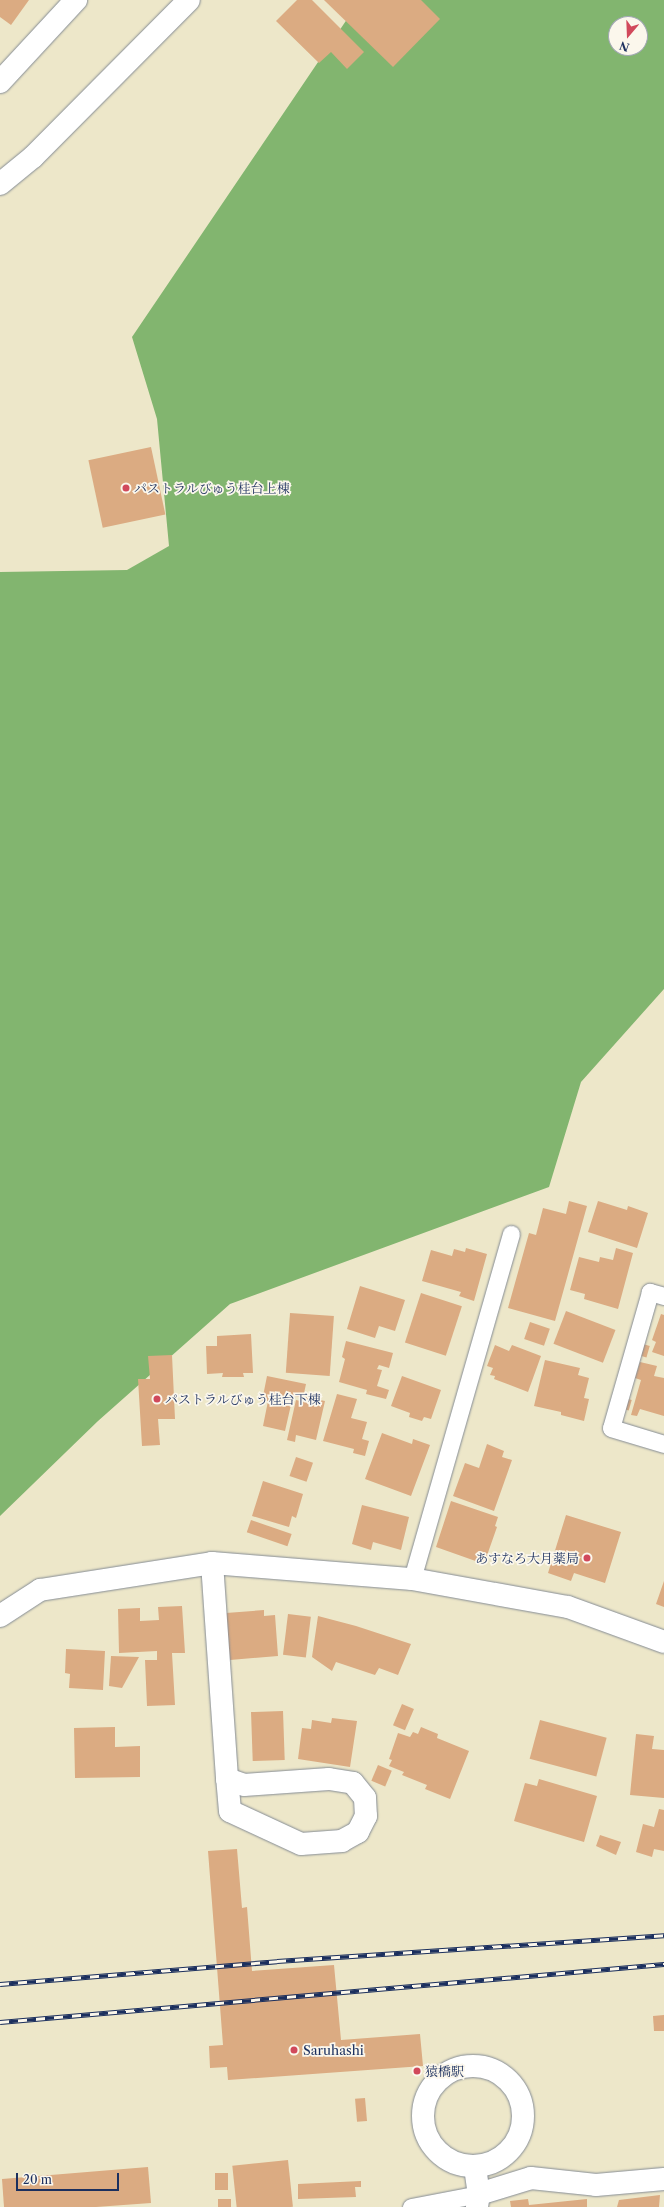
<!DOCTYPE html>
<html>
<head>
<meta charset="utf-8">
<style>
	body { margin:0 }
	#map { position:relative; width:664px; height:2207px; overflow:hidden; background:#ede7c9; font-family:"Libre Caslon Text","Noto Serif JP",serif }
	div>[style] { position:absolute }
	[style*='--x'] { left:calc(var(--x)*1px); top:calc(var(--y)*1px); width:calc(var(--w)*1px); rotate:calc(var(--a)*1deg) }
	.forest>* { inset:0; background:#82b56f }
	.building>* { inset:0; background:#dbab82; transform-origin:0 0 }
	.roads { filter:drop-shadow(0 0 1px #848b94) drop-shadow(0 0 1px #848b94) }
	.lane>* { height:17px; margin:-8.5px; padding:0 8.5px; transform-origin:8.5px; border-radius:8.5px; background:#fff }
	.street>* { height:22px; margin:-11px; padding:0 11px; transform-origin:11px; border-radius:11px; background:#fff }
	.secondary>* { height:22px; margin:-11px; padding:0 11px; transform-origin:11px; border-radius:11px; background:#fff }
	.secondary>.ring { margin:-11px; padding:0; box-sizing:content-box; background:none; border:22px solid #fff; border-radius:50% }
	.rail>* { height:4.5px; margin-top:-2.25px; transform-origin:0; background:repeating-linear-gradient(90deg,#fbf7ec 0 9px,#1b2f5e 0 18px); box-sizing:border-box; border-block:1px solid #1b2f5e }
	.dots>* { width:11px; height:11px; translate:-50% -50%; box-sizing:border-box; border:2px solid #fbf7ec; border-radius:50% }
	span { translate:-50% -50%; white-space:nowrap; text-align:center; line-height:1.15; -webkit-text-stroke:3.5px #fbf7ec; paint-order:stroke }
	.poi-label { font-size:13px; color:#1b2f5e }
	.left { translate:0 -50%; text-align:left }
	.right { translate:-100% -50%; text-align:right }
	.north { position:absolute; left:608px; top:16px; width:40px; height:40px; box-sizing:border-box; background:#fbf7ec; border:1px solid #a1a7b3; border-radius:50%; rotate:199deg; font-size:11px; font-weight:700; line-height:16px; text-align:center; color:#1b2f5e }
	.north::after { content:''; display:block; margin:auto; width:14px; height:18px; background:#d1495b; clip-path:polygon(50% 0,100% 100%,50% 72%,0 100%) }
	.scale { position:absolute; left:16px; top:2173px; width:103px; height:18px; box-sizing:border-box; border:2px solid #1b2f5e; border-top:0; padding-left:5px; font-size:12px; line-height:14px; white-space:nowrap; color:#1b2f5e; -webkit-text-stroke:3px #fbf7ec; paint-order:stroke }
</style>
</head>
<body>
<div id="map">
	<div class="forest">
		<div style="clip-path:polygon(evenodd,360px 0,664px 0,664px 989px,581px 1082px,549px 1187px,230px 1304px,98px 1421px,0 1516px,0 572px,127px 570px,169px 546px,157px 419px,132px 337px,360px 0,616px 24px,640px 24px,640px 48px,616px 48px,616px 24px)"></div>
	</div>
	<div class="building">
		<div style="clip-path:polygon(0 0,29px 0,11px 25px,0 17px)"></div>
		<div style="clip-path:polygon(297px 0,312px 0,364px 52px,347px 69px,331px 52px,319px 63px,276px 21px)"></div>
		<div style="clip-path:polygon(324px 0,421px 0,440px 19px,393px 67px)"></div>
		<div style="left:151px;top:447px;width:69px;height:64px;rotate:78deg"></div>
		<div style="clip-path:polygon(569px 1201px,587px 1206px,555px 1321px,508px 1308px,529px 1233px,536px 1235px,543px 1208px,566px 1214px)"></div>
		<div style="clip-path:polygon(598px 1201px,627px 1210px,628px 1206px,648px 1213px,637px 1248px,588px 1232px)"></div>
		<div style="clip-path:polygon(466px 1248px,487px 1254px,474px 1301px,459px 1296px,461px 1292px,422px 1281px,431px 1250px,452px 1256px,454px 1249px,465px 1252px)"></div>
		<div style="clip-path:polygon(616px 1248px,633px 1253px,618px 1309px,584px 1299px,585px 1294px,570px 1290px,579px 1257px,599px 1262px,600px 1257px,613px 1260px)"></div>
		<div style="clip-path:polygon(360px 1286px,405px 1300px,395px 1331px,379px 1326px,375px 1338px,347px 1329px)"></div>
		<div style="left:421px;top:1293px;width:43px;height:52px;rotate:18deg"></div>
		<div style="left:566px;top:1311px;width:53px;height:35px;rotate:21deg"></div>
		<div style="left:290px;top:1313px;width:44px;height:60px;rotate:4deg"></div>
		<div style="clip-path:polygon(661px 1314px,664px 1315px,664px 1356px,652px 1352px,656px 1342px,652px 1340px)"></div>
		<div style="left:530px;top:1322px;width:21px;height:18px;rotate:19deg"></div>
		<div style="clip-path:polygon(251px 1334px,253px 1373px,243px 1373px,244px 1377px,222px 1377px,223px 1373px,207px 1374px,206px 1346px,217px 1346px,217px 1336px)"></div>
		<div style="clip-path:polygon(346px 1341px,393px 1353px,389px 1368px,379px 1365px,377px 1369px,382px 1370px,377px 1386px,389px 1390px,386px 1399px,366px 1394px,367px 1390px,339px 1382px,345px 1359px,342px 1357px)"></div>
		<div style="left:643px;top:1344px;width:7px;height:12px;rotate:16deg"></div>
		<div style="clip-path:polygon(495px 1345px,509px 1351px,512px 1345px,541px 1356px,528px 1392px,494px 1379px,495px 1376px,490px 1375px,493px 1368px,487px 1366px)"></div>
		<div style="clip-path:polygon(172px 1355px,175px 1419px,158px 1419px,160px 1445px,142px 1446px,138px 1379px,150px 1379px,148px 1356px)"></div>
		<div style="clip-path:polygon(545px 1360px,580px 1368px,578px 1375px,589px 1378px,584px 1398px,589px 1399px,584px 1421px,561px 1415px,561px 1412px,534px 1406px)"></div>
		<div style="clip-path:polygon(640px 1362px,657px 1366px,654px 1376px,664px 1378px,664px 1416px,640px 1409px,637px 1416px,631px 1415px,641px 1380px,635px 1378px)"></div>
		<div style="clip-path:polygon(267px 1376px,306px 1384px,303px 1398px,293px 1396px,285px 1431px,263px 1426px,268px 1401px,262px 1401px)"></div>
		<div style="clip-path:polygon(402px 1376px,441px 1390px,431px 1419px,424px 1417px,422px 1421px,409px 1417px,410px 1413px,391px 1406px)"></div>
		<div style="clip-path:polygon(337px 1394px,357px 1399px,351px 1418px,367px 1422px,362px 1439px,369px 1441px,365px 1456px,353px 1453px,354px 1449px,323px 1441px)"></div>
		<div style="clip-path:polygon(306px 1397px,325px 1401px,316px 1440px,296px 1435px,295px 1442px,287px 1440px,296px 1400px,305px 1402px)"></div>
		<div style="left:625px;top:1398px;width:7px;height:11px;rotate:16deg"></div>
		<div style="clip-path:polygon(382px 1433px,412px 1444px,413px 1439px,430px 1445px,411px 1496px,365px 1479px)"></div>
		<div style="clip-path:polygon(487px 1444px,504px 1451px,502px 1457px,512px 1460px,494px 1511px,453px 1496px,465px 1463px,479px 1468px)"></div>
		<div style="left:296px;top:1457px;width:18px;height:20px;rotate:19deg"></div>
		<div style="clip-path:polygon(263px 1481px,303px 1494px,296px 1518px,292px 1516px,289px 1527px,252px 1516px)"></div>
		<div style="clip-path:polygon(451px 1501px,498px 1517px,495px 1526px,497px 1527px,484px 1564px,436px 1547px)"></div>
		<div style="clip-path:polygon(362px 1505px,409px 1517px,401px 1550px,373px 1542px,371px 1550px,352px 1544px)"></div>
		<div style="clip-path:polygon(566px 1515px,621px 1532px,605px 1583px,574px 1573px,571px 1581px,548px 1573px)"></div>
		<div style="left:251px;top:1520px;width:43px;height:13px;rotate:19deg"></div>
		<div style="clip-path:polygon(664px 1581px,664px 1607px,656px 1604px)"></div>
		<div style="clip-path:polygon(182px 1606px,185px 1653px,172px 1653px,175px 1705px,147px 1706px,145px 1660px,157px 1660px,157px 1651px,119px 1653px,118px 1609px,140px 1608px,140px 1621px,159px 1620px,158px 1607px)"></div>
		<div style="clip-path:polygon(264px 1610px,264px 1616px,275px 1615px,278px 1656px,230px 1660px,226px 1613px)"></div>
		<div style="left:288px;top:1614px;width:23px;height:41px;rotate:7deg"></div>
		<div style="clip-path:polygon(318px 1616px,356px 1626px,411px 1644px,398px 1675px,379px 1668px,375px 1675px,336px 1662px,332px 1671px,312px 1657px)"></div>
		<div style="clip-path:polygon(66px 1649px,105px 1651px,103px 1690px,69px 1688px,70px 1674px,65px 1673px)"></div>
		<div style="clip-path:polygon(111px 1656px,139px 1657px,122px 1688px,109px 1686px)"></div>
		<div style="left:402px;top:1704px;width:13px;height:23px;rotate:23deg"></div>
		<div style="left:283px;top:1711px;width:49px;height:32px;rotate:88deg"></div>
		<div style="clip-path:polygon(332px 1718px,357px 1721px,350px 1767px,298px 1759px,302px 1728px,311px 1729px,312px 1720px,331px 1723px)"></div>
		<div style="left:540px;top:1720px;width:69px;height:40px;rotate:15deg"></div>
		<div style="clip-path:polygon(115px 1727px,115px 1747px,140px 1746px,140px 1777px,75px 1778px,74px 1728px)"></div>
		<div style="clip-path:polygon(421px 1727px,438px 1734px,437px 1738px,469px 1751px,450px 1799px,425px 1789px,427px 1785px,402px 1775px,404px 1772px,389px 1766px,392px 1760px,389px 1759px,398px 1733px,410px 1737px,413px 1732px,418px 1734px)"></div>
		<div style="clip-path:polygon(636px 1734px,654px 1736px,652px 1749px,664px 1750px,664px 1798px,630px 1795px)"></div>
		<div style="left:378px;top:1765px;width:15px;height:17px;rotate:23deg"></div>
		<div style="clip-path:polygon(539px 1779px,597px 1796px,584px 1842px,514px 1821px,525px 1783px,537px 1786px)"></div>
		<div style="clip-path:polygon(659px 1809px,664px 1810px,664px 1851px,654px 1849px,652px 1857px,636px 1852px,643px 1824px,654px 1827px)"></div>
		<div style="clip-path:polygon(600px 1835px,621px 1842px,616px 1855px,596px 1846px)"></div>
		<div style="clip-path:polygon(237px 1849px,242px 1908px,247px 1907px,252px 1971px,334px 1965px,341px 2040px,420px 2034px,423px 2066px,228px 2080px,227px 2067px,210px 2068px,209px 2046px,223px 2045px,208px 1851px)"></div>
		<div style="clip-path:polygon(664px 2015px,664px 2031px,654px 2031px,653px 2016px)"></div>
		<div style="left:365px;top:2098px;width:23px;height:10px;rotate:85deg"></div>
		<div style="left:288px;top:2160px;width:47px;height:56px;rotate:84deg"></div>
		<div style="clip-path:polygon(148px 2167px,151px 2203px,96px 2207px,4px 2207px,2px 2179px)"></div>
		<div style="left:215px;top:2173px;width:13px;height:17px"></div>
		<div style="clip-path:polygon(361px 2181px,361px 2187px,355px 2187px,356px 2197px,298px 2199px,298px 2184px)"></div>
		<div style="clip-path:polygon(660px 2195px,659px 2207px,617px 2207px,619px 2200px)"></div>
		<div style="left:218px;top:2199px;width:13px;height:8px"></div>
		<div style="clip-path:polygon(528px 2199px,529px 2205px,587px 2199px,587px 2207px,511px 2207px,510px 2201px)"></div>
	</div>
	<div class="roads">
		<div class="lane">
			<div style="--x:664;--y:1296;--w:15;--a:-164"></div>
			<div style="--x:650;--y:1292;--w:141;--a:106"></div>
			<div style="--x:611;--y:1428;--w:55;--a:16.8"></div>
			<div style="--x:412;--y:1579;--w:359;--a:-74"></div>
			<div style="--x:411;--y:2207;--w:69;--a:-10.8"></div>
		</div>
		<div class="street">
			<div style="--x:0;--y:82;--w:112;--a:-47.2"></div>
			<div style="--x:212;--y:1563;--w:217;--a:86"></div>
			<div style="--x:227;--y:1779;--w:18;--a:19"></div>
			<div style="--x:244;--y:1785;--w:85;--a:-4"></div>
			<div style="--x:329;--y:1779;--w:24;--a:9"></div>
			<div style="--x:353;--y:1783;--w:19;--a:51"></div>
			<div style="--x:365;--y:1798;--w:18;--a:87"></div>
			<div style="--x:366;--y:1816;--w:18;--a:117"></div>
			<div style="--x:358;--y:1832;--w:18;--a:151"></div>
			<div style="--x:342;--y:1841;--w:41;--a:175.8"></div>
			<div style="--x:301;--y:1844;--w:78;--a:-155.1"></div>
			<div style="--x:230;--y:1811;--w:32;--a:-95"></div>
			<div style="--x:0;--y:1616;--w:48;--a:-33"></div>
			<div style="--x:40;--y:1590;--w:174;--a:-8.9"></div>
			<div style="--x:212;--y:1563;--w:201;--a:4.6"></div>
			<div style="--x:412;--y:1579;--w:158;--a:10.2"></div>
			<div style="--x:568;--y:1607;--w:102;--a:20"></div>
			<div style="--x:479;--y:2194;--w:54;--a:-17.1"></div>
			<div style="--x:531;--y:2178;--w:65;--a:6.1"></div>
			<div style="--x:596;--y:2185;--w:68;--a:-5"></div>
		</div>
		<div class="secondary">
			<div style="--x:0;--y:184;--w:43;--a:-39.3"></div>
			<div style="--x:33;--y:157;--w:221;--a:-45.2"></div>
			<div class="ring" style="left:423px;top:2066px;width:78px;height:78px"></div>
			<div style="--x:475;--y:2167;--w:27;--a:82"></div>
			<div style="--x:479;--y:2194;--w:13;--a:99"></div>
		</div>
	</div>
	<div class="rail">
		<div style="--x:0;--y:1984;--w:278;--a:-4.7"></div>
		<div style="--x:277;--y:1961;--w:388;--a:-3.8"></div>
		<div style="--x:0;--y:2022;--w:667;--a:-4.99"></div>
	</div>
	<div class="dots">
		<div style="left:126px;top:488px;background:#d1495b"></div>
		<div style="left:157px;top:1399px;background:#d1495b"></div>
		<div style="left:587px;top:1558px;background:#d1495b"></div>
		<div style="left:294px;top:2050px;background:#d1495b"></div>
		<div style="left:417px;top:2071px;background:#d1495b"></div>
	</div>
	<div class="poi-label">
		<span class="left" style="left:134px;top:488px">パストラルびゅう桂台上棟</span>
		<span class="left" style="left:165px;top:1399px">パストラルびゅう桂台下棟</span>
		<span class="right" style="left:579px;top:1558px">あすなろ大月薬局</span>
		<span class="left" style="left:303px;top:2050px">Saruhashi</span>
		<span class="left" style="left:425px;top:2071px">猿橋駅</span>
	</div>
	<div class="north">N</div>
	<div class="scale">20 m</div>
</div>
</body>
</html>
